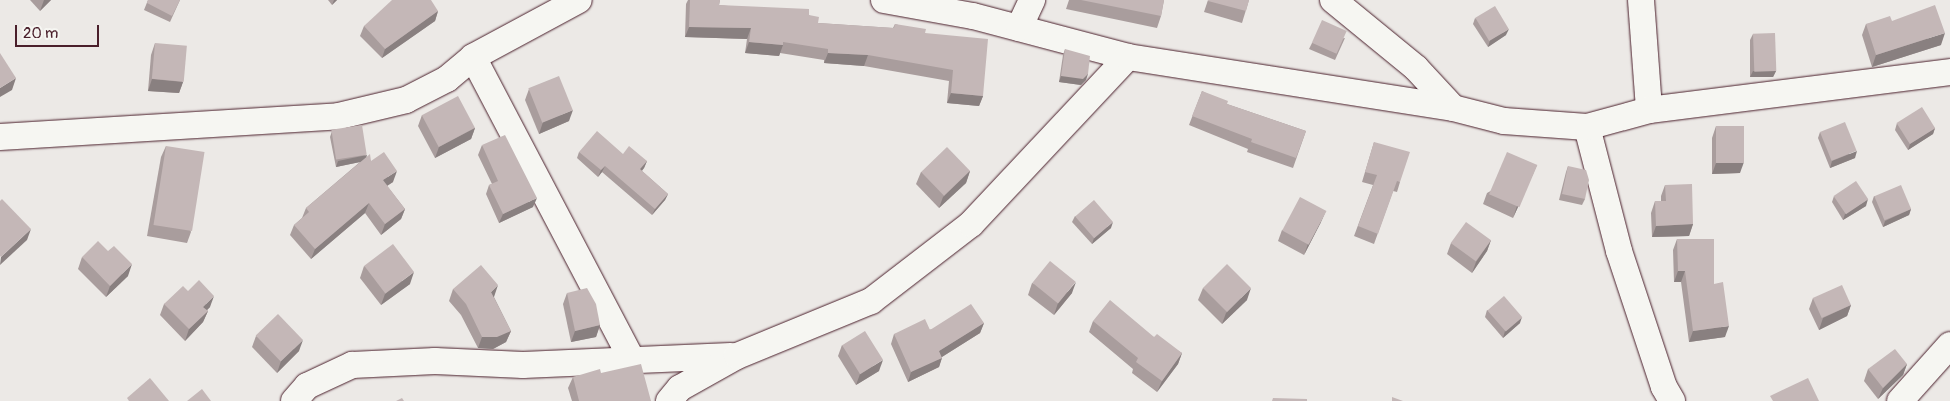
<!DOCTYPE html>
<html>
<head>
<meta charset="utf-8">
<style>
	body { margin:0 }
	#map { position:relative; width:1950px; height:401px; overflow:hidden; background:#ece9e6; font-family:Pangolin,sans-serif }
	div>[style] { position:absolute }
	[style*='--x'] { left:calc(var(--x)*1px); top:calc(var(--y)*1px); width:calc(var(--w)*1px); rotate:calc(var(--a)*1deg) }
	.roads { filter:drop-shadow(0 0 1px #4a1f2b) drop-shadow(0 0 1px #4a1f2b) }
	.minor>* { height:26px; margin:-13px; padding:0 13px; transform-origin:13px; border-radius:13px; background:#f6f6f2 }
	.wall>* { inset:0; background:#a99d9d }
	.shaded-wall>* { inset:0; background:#898080 }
	.building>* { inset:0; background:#c4b7b7; transform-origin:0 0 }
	span { translate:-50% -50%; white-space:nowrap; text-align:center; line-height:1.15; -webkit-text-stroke:5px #f6f6f2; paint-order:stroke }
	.scale { position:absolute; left:15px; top:25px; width:84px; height:22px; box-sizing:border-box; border:2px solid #4a1f2b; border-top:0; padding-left:6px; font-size:15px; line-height:18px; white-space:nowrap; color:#4a1f2b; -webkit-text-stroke:4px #f6f6f2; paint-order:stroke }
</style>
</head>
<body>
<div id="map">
	<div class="roads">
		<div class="minor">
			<div style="--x:884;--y:0;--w:90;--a:10.2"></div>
			<div style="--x:973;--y:16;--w:160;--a:14.8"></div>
			<div style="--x:1333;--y:0;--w:107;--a:39.3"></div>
			<div style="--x:1416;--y:68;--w:54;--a:47.2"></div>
			<div style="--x:1641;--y:0;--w:110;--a:85.8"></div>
			<div style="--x:1019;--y:28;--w:31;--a:-65"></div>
			<div style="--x:473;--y:57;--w:342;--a:62.3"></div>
			<div style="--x:1587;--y:127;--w:128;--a:75.5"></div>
			<div style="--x:1619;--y:251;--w:143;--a:71.7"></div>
			<div style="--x:1664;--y:387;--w:16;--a:60"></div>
			<div style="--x:0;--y:137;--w:340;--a:-3.5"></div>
			<div style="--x:339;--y:116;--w:69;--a:-13.4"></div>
			<div style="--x:406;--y:100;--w:46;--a:-27.1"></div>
			<div style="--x:447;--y:79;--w:34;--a:-40"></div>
			<div style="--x:473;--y:57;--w:120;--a:-28.3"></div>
			<div style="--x:294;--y:401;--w:20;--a:-49"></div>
			<div style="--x:307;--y:386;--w:50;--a:-25"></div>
			<div style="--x:352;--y:365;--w:83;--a:-2.8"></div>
			<div style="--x:435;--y:361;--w:88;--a:2.6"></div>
			<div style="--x:523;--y:365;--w:208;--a:-2.5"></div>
			<div style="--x:669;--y:401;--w:17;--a:-50"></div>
			<div style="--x:680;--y:388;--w:65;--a:-29.3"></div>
			<div style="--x:737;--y:356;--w:145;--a:-22.3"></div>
			<div style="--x:871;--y:301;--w:126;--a:-37.6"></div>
			<div style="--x:971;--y:224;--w:229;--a:-46.8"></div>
			<div style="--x:1128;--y:57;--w:329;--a:8.9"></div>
			<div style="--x:1453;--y:108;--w:53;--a:14.3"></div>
			<div style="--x:1504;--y:121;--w:83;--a:4.1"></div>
			<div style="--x:1587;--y:127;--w:64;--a:-15.3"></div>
			<div style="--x:1649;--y:110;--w:303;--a:-7.2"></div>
			<div style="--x:1900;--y:401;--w:75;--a:-48.2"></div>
		</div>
	</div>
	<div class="wall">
		<div style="clip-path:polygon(30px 0,51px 0,40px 11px)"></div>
		<div style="clip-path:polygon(148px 0,180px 0,170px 22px,144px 10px)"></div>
		<div style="clip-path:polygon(328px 0,337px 0,332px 5px)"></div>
		<div style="clip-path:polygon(688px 0,720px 0,719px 5px,809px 15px,818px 23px,893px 28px,895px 24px,925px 33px,983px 96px,979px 106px,947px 103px,949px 81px,864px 66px,824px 63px,824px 60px,780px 53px,779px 56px,745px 53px,747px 39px,685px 37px,686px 4px)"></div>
		<div style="clip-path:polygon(1069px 0,1164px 0,1161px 16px,1157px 28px,1066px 9px)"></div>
		<div style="clip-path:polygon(1208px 0,1249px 0,1242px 23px,1204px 12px)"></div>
		<div style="clip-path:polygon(438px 11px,435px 21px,382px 58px,360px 36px,364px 26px)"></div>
		<div style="clip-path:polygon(1475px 18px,1506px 35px,1488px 47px,1473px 24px)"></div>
		<div style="clip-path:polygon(1892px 21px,1941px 45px,1872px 67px,1862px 35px,1866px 24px)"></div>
		<div style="clip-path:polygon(1753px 34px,1776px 71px,1773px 77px,1750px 77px,1750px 40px)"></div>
		<div style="clip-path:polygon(1345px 38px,1335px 60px,1309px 49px,1312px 43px)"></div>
		<div style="clip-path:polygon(155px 43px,183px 82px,179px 93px,148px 91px,151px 55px)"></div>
		<div style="clip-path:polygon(1065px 49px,1086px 80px,1081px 85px,1059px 82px,1063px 55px)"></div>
		<div style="clip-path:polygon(529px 89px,569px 121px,539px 134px,525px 100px)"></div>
		<div style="clip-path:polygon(1202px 91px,1227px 104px,1306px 131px,1293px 168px,1247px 152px,1248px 149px,1189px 125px)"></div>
		<div style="clip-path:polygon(422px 115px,475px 128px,471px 139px,435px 158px,418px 126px)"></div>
		<div style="clip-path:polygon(1897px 123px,1935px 128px,1933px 134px,1908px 150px,1895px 130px)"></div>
		<div style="clip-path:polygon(1716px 126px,1740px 173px,1712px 174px,1712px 138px)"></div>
		<div style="clip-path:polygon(332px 131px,367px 157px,393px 182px,387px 186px,405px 209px,401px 219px,381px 235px,365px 213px,311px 259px,290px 235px,294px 225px,302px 218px,306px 208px,360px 162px,336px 167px,330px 137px)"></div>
		<div style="clip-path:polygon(1820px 132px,1855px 158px,1830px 168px,1818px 138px)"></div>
		<div style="clip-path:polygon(1374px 142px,1400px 182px,1397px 192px,1393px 191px,1374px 244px,1354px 236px,1373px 185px,1362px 182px)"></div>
		<div style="clip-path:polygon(482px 145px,533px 207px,499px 223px,486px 194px,489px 185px,492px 184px,478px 155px)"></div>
		<div style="clip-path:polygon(166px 146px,191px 232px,187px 243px,147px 236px,161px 157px)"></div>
		<div style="clip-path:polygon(579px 152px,647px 161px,644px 168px,642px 171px,668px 194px,665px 200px,652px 215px,602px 172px,598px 177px,577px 158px)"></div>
		<div style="clip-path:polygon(1537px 165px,1532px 176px,1513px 218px,1483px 204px,1487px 193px)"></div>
		<div style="clip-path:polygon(1568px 166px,1585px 199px,1582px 205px,1559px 200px,1566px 172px)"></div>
		<div style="clip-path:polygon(970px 171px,966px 183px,939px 208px,916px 184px,921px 172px)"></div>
		<div style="clip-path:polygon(1665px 185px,1693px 224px,1689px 236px,1652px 237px,1651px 213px,1655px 201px,1661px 201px,1661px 196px)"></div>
		<div style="clip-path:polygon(1834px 196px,1866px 206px,1843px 220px,1832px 202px)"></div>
		<div style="clip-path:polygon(1874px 196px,1911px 209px,1909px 215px,1883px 227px,1872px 202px)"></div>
		<div style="clip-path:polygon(1075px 216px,1111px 228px,1092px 244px,1072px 222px)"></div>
		<div style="clip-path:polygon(1321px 222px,1304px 255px,1278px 241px,1282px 230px)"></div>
		<div style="clip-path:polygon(1677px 239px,1725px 337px,1689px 342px,1681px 282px,1674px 282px,1673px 250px)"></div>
		<div style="clip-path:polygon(1491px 240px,1487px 251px,1472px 273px,1447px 254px,1451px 243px)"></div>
		<div style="clip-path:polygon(82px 257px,128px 276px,106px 297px,78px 269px)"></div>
		<div style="clip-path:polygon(364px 266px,410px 284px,381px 305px,360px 278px)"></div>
		<div style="clip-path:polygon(1032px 283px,1072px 293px,1054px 315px,1028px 295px)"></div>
		<div style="clip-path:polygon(1203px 288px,1247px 300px,1222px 324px,1198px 300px)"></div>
		<div style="clip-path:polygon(453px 289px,494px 297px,511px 331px,506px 342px,493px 349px,478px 348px,461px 315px,449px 301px)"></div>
		<div style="clip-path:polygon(188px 291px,210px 307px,207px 310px,208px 311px,203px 322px,185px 341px,160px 315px,164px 304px)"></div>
		<div style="clip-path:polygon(567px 293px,600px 325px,596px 337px,571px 342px,563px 304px)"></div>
		<div style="clip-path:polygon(1813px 298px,1851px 305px,1847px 316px,1819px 330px,1809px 309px)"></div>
		<div style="clip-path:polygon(1487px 310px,1520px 323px,1503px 338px,1485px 317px)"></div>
		<div style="clip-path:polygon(1093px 321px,1154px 337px,1182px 353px,1178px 364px,1157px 392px,1132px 373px,1133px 369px,1089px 332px)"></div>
		<div style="clip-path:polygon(984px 323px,980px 333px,942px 357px,939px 367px,908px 382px,891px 344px,894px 334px)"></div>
		<div style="clip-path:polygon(256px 336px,299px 351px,277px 373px,252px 347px)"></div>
		<div style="clip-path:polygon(842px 345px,879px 371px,856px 385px,838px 356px)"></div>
		<div style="clip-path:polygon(1907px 364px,1903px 375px,1878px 399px,1864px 381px,1868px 369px)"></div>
		<div style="clip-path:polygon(601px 373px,651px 401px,572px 401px,568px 388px,573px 377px)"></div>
	</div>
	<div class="shaded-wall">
		<div style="clip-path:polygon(44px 0,51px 0,40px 11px)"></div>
		<div style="clip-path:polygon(334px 0,337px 0,332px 5px)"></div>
		<div style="clip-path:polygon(438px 11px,435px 21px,382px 58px,385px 49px)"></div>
		<div style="clip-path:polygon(689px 27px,751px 28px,747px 39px,685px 37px)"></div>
		<div style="clip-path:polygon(1509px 29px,1506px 35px,1488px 47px,1490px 40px)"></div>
		<div style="clip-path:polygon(1945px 33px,1941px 45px,1872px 67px,1876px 55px)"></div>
		<div style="clip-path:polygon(749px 42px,783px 45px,779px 56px,745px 53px)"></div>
		<div style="clip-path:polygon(828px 53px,868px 55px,864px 66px,824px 63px)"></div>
		<div style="clip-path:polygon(1753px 71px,1776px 71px,1773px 77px,1750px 77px)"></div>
		<div style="clip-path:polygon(1088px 74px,1086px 80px,1081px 85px,1059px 82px,1061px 76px)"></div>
		<div style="clip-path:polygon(16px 78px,12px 90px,0 97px,0 88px)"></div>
		<div style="clip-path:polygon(152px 79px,183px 82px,179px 93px,148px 91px)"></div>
		<div style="clip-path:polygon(951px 93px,983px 96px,979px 106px,947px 103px)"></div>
		<div style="clip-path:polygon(573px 110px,569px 121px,539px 134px,543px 122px)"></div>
		<div style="clip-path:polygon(475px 128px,471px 139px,435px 158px,439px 147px)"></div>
		<div style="clip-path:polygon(1935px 128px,1933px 134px,1908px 150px,1910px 144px)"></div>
		<div style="clip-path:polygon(1857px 151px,1855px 158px,1830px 168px,1832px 161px)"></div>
		<div style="clip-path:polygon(367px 155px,365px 161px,336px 167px,338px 161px)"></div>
		<div style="clip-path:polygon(647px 161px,644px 168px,638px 175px,640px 169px)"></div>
		<div style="clip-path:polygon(1744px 162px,1740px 173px,1712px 174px,1716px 163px)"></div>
		<div style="clip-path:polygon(1537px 165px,1532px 176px,1513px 218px,1517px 206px)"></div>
		<div style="clip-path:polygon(605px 166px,602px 172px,598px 177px,601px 170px)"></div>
		<div style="clip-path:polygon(397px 171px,393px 182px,379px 191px,383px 180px)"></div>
		<div style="clip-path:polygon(970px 171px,966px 183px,939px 208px,943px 197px)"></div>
		<div style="clip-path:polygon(668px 194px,665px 200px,652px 215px,655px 209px)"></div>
		<div style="clip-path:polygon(537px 198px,533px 207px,499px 223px,503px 214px)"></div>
		<div style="clip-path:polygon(1868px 199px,1866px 206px,1843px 220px,1845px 214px)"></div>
		<div style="clip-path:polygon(369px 203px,365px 213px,311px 259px,315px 249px)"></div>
		<div style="clip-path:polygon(405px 209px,401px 219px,381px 235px,385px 224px)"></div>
		<div style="clip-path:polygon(1911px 209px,1909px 215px,1883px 227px,1885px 221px)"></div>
		<div style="clip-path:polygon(1326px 211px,1321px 222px,1304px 255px,1308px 244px)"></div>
		<div style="clip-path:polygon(1113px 222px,1111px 228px,1092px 244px,1094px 238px)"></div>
		<div style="clip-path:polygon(1693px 224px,1689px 236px,1652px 237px,1656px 226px)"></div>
		<div style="clip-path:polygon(31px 229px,27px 240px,0 265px,1px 257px)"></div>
		<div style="clip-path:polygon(1491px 240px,1487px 251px,1472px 273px,1476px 262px)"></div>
		<div style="clip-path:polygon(132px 264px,128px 276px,106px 297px,110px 286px)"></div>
		<div style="clip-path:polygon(1678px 271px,1685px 271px,1681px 282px,1674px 282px)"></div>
		<div style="clip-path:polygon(414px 272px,410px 284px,381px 305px,385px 294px)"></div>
		<div style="clip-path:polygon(1076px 282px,1072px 293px,1054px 315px,1058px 303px)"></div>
		<div style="clip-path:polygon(498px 285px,494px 297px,487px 303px,491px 292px)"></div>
		<div style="clip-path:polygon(1251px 288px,1247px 300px,1222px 324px,1226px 313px)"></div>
		<div style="clip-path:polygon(214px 296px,210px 307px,199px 318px,203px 307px)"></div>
		<div style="clip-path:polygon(1851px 305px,1847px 316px,1819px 330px,1823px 318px)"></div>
		<div style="clip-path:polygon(208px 311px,203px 322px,185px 341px,189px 329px)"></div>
		<div style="clip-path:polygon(1522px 317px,1520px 323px,1503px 338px,1505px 331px)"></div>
		<div style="clip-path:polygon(984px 323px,980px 333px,937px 360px,942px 358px,939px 367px,908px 382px,911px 372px,939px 351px)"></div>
		<div style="clip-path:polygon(600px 325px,596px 337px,571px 342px,575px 331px)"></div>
		<div style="clip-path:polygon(1729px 326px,1725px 337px,1689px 342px,1693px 331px)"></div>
		<div style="clip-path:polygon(511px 331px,506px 342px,493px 349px,478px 348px,482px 337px)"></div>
		<div style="clip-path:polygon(303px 340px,299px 351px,277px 373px,281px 361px)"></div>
		<div style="clip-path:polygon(1182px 353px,1178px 364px,1157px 392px,1162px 381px)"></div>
		<div style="clip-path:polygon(883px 360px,879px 371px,856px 385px,860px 374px)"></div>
		<div style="clip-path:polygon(1907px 364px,1903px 375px,1878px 399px,1883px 388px)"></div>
	</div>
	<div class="building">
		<div style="clip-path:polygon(148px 0,180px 0,172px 16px,147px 3px)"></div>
		<div style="clip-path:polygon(392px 0,431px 0,438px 11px,385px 49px,364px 26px)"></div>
		<div style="clip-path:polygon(690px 0,720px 0,719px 5px,809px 9px,809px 15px,819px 17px,818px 23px,894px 28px,895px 24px,926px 29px,925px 33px,988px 39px,983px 96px,951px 93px,953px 70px,868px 55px,828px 53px,828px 49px,783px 42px,783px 45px,749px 42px,751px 28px,689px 27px)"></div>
		<div style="clip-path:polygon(1081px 0,1164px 0,1161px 16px)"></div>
		<div style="clip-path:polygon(1208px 0,1249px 0,1246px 11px,1208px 1px)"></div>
		<div style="clip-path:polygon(1935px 5px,1945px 33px,1876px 55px,1866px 24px,1890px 16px,1892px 21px)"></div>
		<div style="left:1495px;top:6px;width:27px;height:23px;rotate:59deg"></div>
		<div style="left:1322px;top:20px;width:27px;height:25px;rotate:24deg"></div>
		<div style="left:1775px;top:33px;width:38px;height:22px;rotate:88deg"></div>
		<div style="left:155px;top:43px;width:32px;height:36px;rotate:5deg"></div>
		<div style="clip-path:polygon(1065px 49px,1090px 56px,1088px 74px,1083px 79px,1061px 76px)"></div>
		<div style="clip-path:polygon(0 53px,16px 78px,0 88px)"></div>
		<div style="left:559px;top:76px;width:37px;height:33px;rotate:68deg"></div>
		<div style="clip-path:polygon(1202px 91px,1228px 101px,1227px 104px,1306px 131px,1296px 158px,1251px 142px,1252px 139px,1192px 116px)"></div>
		<div style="left:458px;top:96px;width:36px;height:41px;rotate:62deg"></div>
		<div style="left:1922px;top:107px;width:25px;height:30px;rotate:58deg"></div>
		<div style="left:1845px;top:122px;width:31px;height:27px;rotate:68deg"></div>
		<div style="left:362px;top:125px;width:30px;height:31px;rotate:81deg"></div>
		<div style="left:1716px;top:126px;width:28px;height:37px"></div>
		<div style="clip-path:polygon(597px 131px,623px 154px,629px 146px,647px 161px,640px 169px,668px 194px,655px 209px,605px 166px,601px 170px,579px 152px)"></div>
		<div style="clip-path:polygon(505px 135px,537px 198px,503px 214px,489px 185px,498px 181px,482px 145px)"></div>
		<div style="clip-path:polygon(1374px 142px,1410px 152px,1400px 182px,1397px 181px,1378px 234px,1358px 226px,1377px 175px,1365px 172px)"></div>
		<div style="left:166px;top:146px;width:39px;height:80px;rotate:9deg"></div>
		<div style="left:947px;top:147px;width:33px;height:36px;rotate:46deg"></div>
		<div style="clip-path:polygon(384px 152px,397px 171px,383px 180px,405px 209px,385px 224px,369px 203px,315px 249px,294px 225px,309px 212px,306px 208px,370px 154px,371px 161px)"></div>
		<div style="left:1507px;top:152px;width:33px;height:46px;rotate:23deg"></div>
		<div style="clip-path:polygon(1568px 166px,1586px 170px,1589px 180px,1585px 199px,1562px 194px)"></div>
		<div style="left:1856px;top:181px;width:22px;height:27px;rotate:56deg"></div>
		<div style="clip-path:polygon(1692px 184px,1693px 224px,1656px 226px,1655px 201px,1666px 201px,1665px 185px)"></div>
		<div style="left:1901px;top:185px;width:26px;height:29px;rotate:67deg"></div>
		<div style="left:1300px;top:197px;width:30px;height:38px;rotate:28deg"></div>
		<div style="clip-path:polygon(2px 199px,31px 229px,1px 257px,0 256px,0 201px)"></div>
		<div style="left:1094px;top:200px;width:29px;height:25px;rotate:49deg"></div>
		<div style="left:1466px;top:222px;width:31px;height:26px;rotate:36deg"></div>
		<div style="clip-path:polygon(1677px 239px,1714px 239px,1714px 284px,1723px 282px,1729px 326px,1693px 331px,1685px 271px,1678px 271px)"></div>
		<div style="clip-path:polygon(98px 241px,108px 251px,114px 246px,132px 264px,110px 286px,82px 257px)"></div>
		<div style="left:393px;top:244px;width:35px;height:36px;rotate:53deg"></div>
		<div style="left:1050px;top:261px;width:33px;height:28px;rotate:39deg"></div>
		<div style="left:1227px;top:264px;width:34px;height:34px;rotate:45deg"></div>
		<div style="clip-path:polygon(481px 265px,498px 285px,491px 292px,511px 331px,497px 337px,482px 337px,466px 304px,453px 289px)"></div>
		<div style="clip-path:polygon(199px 280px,214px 296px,203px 307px,208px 311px,189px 329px,164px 304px,183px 286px,188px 291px)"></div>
		<div style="left:1842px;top:285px;width:22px;height:32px;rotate:66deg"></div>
		<div style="clip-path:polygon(587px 288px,596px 304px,600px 325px,575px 331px,567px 293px)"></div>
		<div style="left:1504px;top:296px;width:28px;height:22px;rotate:49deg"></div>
		<div style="clip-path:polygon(1110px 300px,1154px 337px,1157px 334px,1182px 353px,1162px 381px,1136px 362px,1138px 358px,1093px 321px)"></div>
		<div style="clip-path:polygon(971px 304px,984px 323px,939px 351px,942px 358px,911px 372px,894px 334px,925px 319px,930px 330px)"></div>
		<div style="left:278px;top:314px;width:36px;height:31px;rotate:46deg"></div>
		<div style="left:865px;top:331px;width:34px;height:27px;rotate:58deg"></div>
		<div style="clip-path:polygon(1895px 349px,1907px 364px,1883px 388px,1868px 369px)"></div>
		<div style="clip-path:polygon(641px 364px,651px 401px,579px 401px,573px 377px,600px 369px,601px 373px)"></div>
		<div style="clip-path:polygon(150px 378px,169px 401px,129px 401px,127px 398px)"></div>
		<div style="clip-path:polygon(1808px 378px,1819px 401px,1773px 401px,1770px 396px)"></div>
		<div style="clip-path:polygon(202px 389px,211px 401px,187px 401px)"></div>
		<div style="clip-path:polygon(1392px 397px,1403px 401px,1392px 401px)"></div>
		<div style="clip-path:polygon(402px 398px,404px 401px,396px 401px)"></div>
		<div style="clip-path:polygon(1273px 398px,1307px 399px,1307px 401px,1272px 401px)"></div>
	</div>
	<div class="scale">20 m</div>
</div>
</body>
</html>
